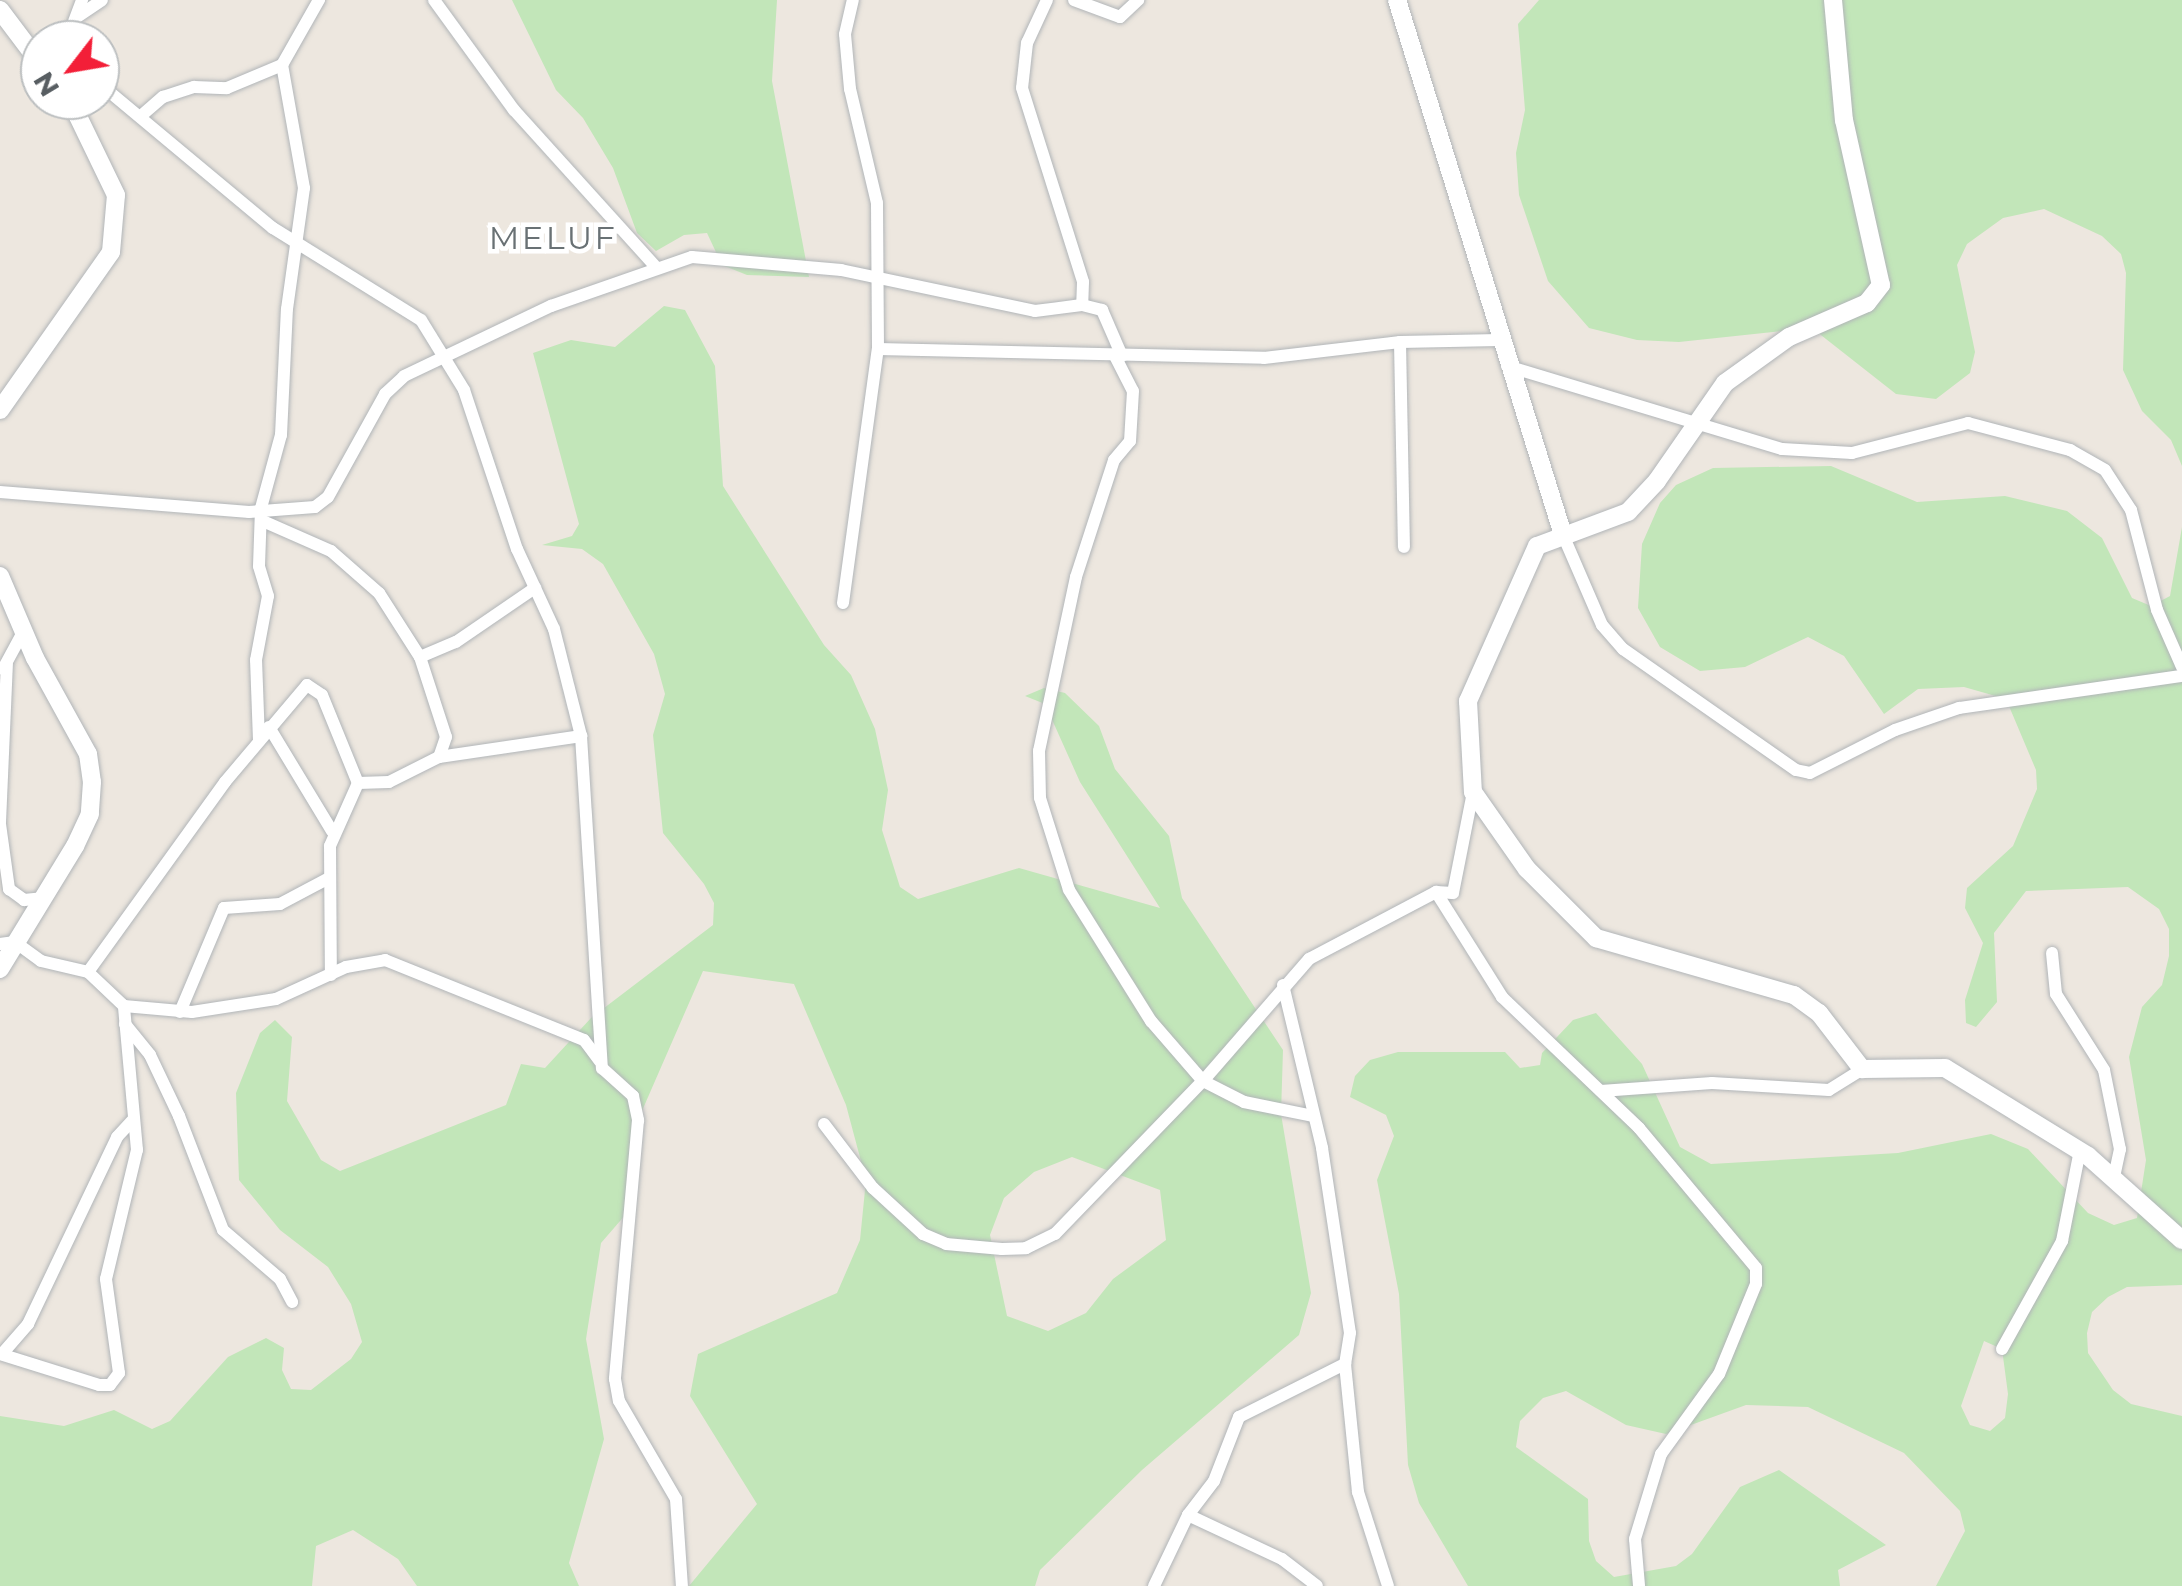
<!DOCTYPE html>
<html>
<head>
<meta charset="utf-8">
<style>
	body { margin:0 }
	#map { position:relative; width:2182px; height:1586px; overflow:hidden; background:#ede7df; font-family:Montserrat,sans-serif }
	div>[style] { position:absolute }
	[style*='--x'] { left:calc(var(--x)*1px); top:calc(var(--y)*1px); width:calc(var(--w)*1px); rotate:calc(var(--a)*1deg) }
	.green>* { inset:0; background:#c2e6b9 }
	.roads { filter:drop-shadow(0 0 2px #b1b5b8) drop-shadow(0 0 2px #b1b5b8) }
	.street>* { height:12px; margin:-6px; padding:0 6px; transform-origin:6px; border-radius:6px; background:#fff }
	.secondary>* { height:18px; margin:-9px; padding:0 9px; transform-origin:9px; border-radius:9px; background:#fff }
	span { translate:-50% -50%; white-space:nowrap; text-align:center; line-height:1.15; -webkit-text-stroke:9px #fff; paint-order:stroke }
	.quarter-label { font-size:32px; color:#697174; letter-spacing:2.5px }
	.north { position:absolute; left:20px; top:20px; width:100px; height:100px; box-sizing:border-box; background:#fff; border:2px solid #bcbfc0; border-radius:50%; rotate:239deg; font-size:28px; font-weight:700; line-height:40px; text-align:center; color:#585e62 }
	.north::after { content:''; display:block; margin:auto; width:35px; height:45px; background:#f31f38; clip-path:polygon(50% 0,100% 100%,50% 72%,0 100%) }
</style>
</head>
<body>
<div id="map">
	<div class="green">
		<div style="clip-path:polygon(512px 0,777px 0,772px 81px,809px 277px,747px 275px,722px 265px,707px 233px,684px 235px,656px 251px,637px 233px,613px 168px,583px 118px,556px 90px)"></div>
		<div style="clip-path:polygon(1539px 0,2182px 0,2182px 466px,2171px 440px,2142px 411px,2123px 370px,2126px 273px,2121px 254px,2102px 236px,2044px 209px,2003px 218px,1967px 244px,1957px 265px,1975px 352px,1970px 373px,1936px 399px,1896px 394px,1812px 328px,1679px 342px,1637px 340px,1589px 328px,1548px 281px,1519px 195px,1516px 153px,1525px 110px,1518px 24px)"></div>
		<div style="clip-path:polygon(evenodd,664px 306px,685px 310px,715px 366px,723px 486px,824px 645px,851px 675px,875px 729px,888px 790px,882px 830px,900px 887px,918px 899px,1019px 868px,1160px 908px,1080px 782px,1045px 704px,1025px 696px,1044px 688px,1065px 693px,1099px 726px,1115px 769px,1169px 836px,1182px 898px,1283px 1050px,1281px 1114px,1311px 1293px,1299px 1335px,1142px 1470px,1040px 1570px,1035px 1586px,689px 1586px,757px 1504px,690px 1396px,698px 1354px,837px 1293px,860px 1240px,866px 1180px,846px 1105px,794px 984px,703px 971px,638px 1120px,627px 1213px,601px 1243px,586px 1339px,604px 1439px,569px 1563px,579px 1586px,417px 1586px,398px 1559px,353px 1530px,316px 1546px,312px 1586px,0 1586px,0 1416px,64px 1426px,114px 1410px,152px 1429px,170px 1421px,228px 1357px,266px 1338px,284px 1348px,282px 1370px,291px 1389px,311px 1390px,351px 1359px,362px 1342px,351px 1304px,328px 1267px,280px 1230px,239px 1180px,236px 1093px,260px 1033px,275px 1020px,292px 1037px,287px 1101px,321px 1160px,340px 1171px,506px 1105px,521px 1064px,545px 1068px,591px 1018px,713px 925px,714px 903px,704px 884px,663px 833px,653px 735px,665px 694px,654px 654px,603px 564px,582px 549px,542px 545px,572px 536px,579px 524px,533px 353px,571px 340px,615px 347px,664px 306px,1072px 1157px,1160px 1190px,1166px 1240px,1113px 1279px,1086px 1313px,1048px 1331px,1007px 1316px,990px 1235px,1004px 1198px,1034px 1172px,1072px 1157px)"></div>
		<div style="clip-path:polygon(evenodd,1831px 466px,1917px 502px,2005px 496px,2067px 511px,2102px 538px,2132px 598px,2151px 606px,2170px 596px,2182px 527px,2182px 1285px,2127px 1287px,2108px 1297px,2092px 1312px,2087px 1333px,2088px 1353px,2113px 1390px,2131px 1404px,2182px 1416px,2182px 1586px,1936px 1586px,1965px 1531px,1960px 1511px,1904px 1453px,1808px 1407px,1746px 1405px,1666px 1434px,1626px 1425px,1566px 1391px,1543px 1398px,1520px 1421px,1516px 1447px,1588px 1499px,1589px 1541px,1596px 1561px,1614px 1577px,1676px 1566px,1692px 1554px,1740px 1487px,1779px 1470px,1886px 1545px,1838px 1570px,1840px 1586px,1468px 1586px,1419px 1503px,1408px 1465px,1399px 1294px,1377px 1180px,1394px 1136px,1386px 1115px,1350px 1097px,1355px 1076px,1370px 1060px,1398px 1052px,1505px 1052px,1520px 1068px,1540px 1065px,1542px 1053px,1573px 1020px,1596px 1013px,1642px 1064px,1680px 1147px,1711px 1164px,1898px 1153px,1991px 1134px,2028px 1149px,2088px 1213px,2114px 1225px,2137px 1218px,2146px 1160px,2129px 1057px,2142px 1007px,2162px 985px,2169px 956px,2169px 929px,2159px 909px,2128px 887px,2026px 891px,1994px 933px,1997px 1002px,1976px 1027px,1966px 1023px,1965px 1000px,1983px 943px,1965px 908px,1967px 888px,2013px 846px,2037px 789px,2036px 770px,2006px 699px,1964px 687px,1918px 689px,1884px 714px,1844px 656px,1808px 637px,1745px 667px,1700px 671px,1660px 647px,1638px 608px,1642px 544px,1660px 503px,1676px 485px,1713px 468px,1831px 466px,1984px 1341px,2002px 1349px,2008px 1394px,2005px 1418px,1990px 1431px,1970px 1425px,1961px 1406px,1984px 1341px)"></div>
	</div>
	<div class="roads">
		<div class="street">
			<div style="--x:434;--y:0;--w:136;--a:54"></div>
			<div style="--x:514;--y:110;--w:212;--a:47.9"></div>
			<div style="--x:1047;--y:0;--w:47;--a:114.9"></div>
			<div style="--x:1027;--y:43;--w:45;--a:96.3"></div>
			<div style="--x:1022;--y:88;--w:203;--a:72.5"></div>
			<div style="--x:1083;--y:282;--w:23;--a:92"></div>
			<div style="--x:1074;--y:0;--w:49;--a:20.3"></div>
			<div style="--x:1120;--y:17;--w:25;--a:-43"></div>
			<div style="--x:77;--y:17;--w:30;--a:-34"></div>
			<div style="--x:67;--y:40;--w:43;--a:-69.4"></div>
			<div style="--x:100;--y:84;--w:225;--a:39.8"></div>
			<div style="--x:273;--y:228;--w:174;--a:31.9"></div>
			<div style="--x:421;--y:320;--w:82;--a:58.4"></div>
			<div style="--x:464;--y:390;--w:168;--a:71.6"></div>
			<div style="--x:517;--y:549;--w:88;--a:65.2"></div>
			<div style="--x:554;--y:629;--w:110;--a:75.8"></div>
			<div style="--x:581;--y:736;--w:333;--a:86.4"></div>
			<div style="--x:602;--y:1068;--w:42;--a:42.1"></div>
			<div style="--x:633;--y:1096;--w:25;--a:78"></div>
			<div style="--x:638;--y:1120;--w:260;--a:95.1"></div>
			<div style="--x:615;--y:1379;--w:22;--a:80"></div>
			<div style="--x:619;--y:1401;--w:113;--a:59.8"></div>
			<div style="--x:676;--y:1499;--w:87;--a:86.1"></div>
			<div style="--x:142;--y:115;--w:28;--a:-41"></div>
			<div style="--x:163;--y:97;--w:33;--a:-18"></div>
			<div style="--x:194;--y:87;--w:33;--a:2"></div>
			<div style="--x:227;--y:88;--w:60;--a:-22.7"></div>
			<div style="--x:1400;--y:342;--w:205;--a:88.9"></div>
			<div style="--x:878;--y:349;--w:386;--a:1.3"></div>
			<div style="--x:1264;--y:358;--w:137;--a:-6.7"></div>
			<div style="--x:1400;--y:342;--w:99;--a:-1.2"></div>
			<div style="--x:1115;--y:356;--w:39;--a:63"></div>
			<div style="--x:1133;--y:391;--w:50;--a:93.4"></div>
			<div style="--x:1130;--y:441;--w:25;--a:130"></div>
			<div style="--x:1114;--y:460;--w:123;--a:108"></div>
			<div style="--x:1076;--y:577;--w:178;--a:102"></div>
			<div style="--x:1039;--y:751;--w:47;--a:88.8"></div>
			<div style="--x:1040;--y:798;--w:96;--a:72.5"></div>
			<div style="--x:1069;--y:890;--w:155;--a:58"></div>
			<div style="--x:1151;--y:1021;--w:79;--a:49.1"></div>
			<div style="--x:1203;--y:1081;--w:46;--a:27.1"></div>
			<div style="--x:1244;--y:1102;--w:70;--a:11.5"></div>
			<div style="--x:1507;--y:366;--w:287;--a:16.8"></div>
			<div style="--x:1782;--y:449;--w:70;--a:3.3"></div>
			<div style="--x:1852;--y:453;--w:120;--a:-14.5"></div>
			<div style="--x:1968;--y:423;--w:106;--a:14.8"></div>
			<div style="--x:2070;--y:450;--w:40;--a:29.7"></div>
			<div style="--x:2105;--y:470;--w:48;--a:57"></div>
			<div style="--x:2131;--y:510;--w:103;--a:75.4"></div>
			<div style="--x:2157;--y:610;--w:62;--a:66.3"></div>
			<div style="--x:0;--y:492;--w:250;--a:4.6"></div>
			<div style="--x:249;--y:512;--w:66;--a:-4.3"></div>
			<div style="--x:315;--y:507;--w:16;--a:-38"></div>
			<div style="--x:328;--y:497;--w:118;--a:-61"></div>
			<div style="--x:385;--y:394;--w:26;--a:-43"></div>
			<div style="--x:404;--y:376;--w:163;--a:-25.5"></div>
			<div style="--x:551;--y:306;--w:149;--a:-19.2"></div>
			<div style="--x:692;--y:257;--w:150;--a:5"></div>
			<div style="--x:841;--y:270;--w:198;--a:11.9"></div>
			<div style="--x:1035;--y:311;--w:47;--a:-7.3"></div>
			<div style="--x:1082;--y:305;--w:21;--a:14"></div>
			<div style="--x:1102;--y:310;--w:50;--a:66.5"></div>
			<div style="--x:265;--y:522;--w:72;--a:23.7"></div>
			<div style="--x:331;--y:551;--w:64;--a:41.2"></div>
			<div style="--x:379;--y:593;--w:76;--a:57.4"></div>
			<div style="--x:420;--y:657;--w:84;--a:72"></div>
			<div style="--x:446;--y:737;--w:21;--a:109"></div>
			<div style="--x:1563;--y:535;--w:98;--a:66.6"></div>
			<div style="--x:1602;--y:625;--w:32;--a:49"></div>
			<div style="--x:1623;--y:649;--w:211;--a:35"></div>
			<div style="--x:1796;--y:770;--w:14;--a:12"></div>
			<div style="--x:1810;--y:773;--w:95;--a:-26.8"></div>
			<div style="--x:1895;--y:730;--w:68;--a:-19"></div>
			<div style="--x:1959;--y:708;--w:225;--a:-8.2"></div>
			<div style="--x:843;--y:603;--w:256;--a:-82.2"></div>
			<div style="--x:878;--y:349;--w:146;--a:-90.4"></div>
			<div style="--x:877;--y:203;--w:117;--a:-103.3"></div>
			<div style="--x:850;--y:89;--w:55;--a:-95.2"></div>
			<div style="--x:845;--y:34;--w:35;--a:-77"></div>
			<div style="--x:420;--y:657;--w:39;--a:-23"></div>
			<div style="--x:456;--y:642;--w:96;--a:-34.4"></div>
			<div style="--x:3;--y:669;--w:42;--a:-61.6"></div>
			<div style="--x:269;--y:727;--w:122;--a:58.8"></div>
			<div style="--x:259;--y:741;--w:81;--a:-92.1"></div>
			<div style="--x:256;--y:660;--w:65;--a:-79.4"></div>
			<div style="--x:268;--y:596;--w:31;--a:-107"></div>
			<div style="--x:259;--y:566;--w:58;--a:-88"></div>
			<div style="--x:261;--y:508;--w:76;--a:-74.7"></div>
			<div style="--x:281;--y:435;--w:126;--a:-87.3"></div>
			<div style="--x:287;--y:309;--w:122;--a:-82"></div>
			<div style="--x:304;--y:188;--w:125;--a:-100.1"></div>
			<div style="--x:282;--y:65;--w:75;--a:-60.4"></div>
			<div style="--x:358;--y:783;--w:31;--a:-2"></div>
			<div style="--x:389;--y:782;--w:56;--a:-26.6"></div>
			<div style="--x:439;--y:757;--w:144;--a:-8.4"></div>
			<div style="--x:0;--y:822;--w:158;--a:-87.5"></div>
			<div style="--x:0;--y:824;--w:66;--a:82.1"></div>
			<div style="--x:9;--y:889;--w:19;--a:36"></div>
			<div style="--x:24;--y:900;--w:18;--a:-6"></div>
			<div style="--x:1436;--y:892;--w:124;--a:57.8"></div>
			<div style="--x:1502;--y:997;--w:190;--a:43.7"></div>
			<div style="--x:1639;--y:1128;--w:182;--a:50.1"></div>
			<div style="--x:1756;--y:1268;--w:16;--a:90"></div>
			<div style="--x:1756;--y:1284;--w:97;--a:112.3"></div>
			<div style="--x:1719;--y:1374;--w:99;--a:125.9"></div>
			<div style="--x:1661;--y:1454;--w:89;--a:107"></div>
			<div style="--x:1635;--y:1539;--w:47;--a:85.1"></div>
			<div style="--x:0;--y:944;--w:15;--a:-8"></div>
			<div style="--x:15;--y:942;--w:32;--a:36"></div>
			<div style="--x:41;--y:961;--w:48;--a:13.2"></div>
			<div style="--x:88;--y:972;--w:234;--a:-54.2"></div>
			<div style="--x:225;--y:782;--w:127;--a:-49.8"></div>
			<div style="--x:307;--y:685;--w:18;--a:34"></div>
			<div style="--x:322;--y:695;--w:95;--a:67.8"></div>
			<div style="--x:358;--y:783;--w:69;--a:114"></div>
			<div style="--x:330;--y:846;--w:129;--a:89.6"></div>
			<div style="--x:2052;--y:953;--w:41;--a:84.4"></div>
			<div style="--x:2056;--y:994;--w:90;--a:57.7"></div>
			<div style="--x:2104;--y:1070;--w:81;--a:78.6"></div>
			<div style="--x:2120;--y:1149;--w:30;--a:102"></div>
			<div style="--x:88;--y:972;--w:50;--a:43.4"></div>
			<div style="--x:124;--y:1006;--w:68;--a:5"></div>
			<div style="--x:192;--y:1012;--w:85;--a:-8.8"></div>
			<div style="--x:276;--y:999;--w:77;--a:-24.6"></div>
			<div style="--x:346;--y:967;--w:40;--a:-10"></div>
			<div style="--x:385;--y:960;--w:214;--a:21.9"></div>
			<div style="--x:584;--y:1040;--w:26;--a:53"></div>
			<div style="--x:1283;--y:985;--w:168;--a:76.5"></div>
			<div style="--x:1322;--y:1148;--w:187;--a:81.4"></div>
			<div style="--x:1350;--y:1333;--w:31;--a:99"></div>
			<div style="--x:1345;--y:1364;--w:129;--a:84.2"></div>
			<div style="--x:1358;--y:1492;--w:99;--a:72.3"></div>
			<div style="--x:180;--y:1012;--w:113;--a:-67.1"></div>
			<div style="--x:224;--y:908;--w:56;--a:-4.1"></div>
			<div style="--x:280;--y:904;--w:55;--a:-28"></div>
			<div style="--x:125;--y:1024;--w:40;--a:51"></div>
			<div style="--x:150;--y:1055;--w:68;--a:64.6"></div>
			<div style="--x:179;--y:1116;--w:122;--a:68.9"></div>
			<div style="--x:223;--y:1230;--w:75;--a:40.7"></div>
			<div style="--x:280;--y:1279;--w:26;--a:62"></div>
			<div style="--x:1601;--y:1091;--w:111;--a:-4.1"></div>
			<div style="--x:1712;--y:1083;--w:117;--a:3.4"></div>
			<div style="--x:1829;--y:1090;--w:39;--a:-32"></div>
			<div style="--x:824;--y:1124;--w:81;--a:52.6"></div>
			<div style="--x:873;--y:1188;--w:68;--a:42.6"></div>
			<div style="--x:923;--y:1234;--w:25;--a:23"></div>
			<div style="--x:946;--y:1244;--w:56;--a:5.1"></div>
			<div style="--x:1002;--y:1249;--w:24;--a:-2"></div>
			<div style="--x:1026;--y:1248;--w:32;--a:-26"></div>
			<div style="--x:1055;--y:1234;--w:213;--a:-46"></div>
			<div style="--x:1203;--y:1081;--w:162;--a:-49"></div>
			<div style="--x:1309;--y:959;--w:144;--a:-27.8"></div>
			<div style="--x:1436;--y:892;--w:17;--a:3"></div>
			<div style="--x:1453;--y:893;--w:103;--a:-78.8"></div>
			<div style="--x:2002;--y:1349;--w:124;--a:-60.9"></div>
			<div style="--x:2062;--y:1241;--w:93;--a:-78.8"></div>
			<div style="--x:0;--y:1354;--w:104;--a:17.4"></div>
			<div style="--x:99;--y:1385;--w:11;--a:0"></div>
			<div style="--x:110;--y:1385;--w:15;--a:-53"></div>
			<div style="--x:119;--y:1373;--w:95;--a:-97.9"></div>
			<div style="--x:106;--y:1279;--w:133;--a:-76.5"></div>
			<div style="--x:137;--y:1150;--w:145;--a:-95.2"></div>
			<div style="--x:2;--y:1354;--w:40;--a:-49"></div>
			<div style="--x:28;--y:1324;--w:207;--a:-64.5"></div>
			<div style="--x:117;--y:1137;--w:22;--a:-47"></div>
			<div style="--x:1188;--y:1515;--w:104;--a:25.1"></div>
			<div style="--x:1282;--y:1559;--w:44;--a:37.6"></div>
			<div style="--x:1154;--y:1586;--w:79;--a:-64.4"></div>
			<div style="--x:1188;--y:1515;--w:43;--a:-52.6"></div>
			<div style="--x:1214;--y:1481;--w:69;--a:-68.7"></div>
			<div style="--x:1239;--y:1417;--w:119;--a:-26.6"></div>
		</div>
		<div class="secondary">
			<div style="--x:1397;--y:0;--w:560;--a:72.76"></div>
			<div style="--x:1833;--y:0;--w:121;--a:84.8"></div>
			<div style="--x:1844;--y:120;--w:169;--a:77.4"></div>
			<div style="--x:1881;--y:285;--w:23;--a:128"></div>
			<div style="--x:1867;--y:303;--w:85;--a:156.4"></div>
			<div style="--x:1789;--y:337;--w:79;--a:144.3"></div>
			<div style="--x:1725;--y:383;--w:119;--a:124.8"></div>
			<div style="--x:1657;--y:481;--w:42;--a:133.1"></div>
			<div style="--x:1628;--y:512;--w:97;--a:159.5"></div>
			<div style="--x:1537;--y:546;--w:170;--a:114"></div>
			<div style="--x:1468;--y:701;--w:91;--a:86.9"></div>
			<div style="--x:1473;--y:792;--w:94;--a:55"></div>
			<div style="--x:1527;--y:869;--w:98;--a:45"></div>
			<div style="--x:1596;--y:938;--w:206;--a:16.1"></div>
			<div style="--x:1794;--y:995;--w:31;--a:36"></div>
			<div style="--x:1819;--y:1013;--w:71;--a:52.5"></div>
			<div style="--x:1862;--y:1069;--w:83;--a:-0.7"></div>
			<div style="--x:1945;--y:1068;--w:168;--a:31.6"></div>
			<div style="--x:2088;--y:1156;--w:126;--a:41.8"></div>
			<div style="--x:0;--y:10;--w:66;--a:53"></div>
			<div style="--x:0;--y:410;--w:193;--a:-54.9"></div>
			<div style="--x:111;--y:252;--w:57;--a:-85"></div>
			<div style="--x:116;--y:195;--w:106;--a:-115.8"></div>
			<div style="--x:0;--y:576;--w:89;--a:66.9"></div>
			<div style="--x:35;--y:658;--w:110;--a:61.1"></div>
			<div style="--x:88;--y:754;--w:28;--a:82"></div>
			<div style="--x:92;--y:782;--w:32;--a:94"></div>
			<div style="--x:90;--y:814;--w:35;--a:115"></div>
			<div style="--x:75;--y:846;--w:144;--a:121.4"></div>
		</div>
	</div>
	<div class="quarter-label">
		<span style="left:553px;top:238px">MELUF</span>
	</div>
	<div class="north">N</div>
</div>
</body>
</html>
